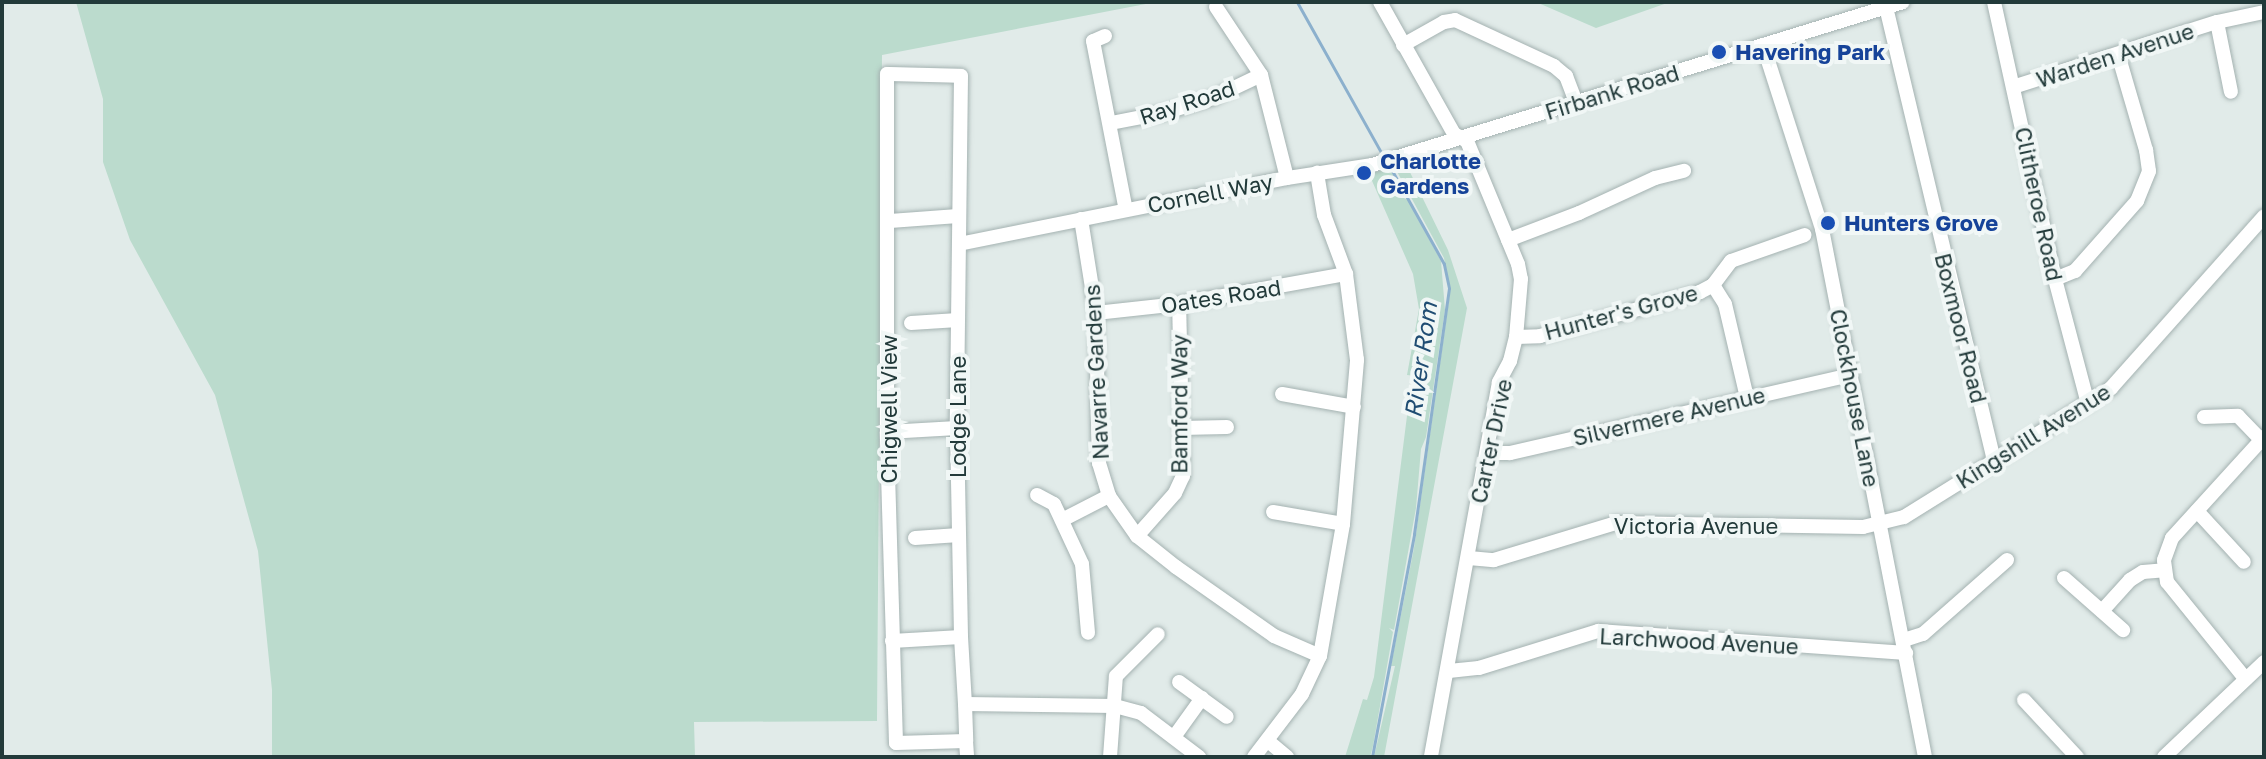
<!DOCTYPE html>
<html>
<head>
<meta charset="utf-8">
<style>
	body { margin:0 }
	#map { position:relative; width:2266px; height:759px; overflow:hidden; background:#e1ebe9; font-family:"Golos Text",sans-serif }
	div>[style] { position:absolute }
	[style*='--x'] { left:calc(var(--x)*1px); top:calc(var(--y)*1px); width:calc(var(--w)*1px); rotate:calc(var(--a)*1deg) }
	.green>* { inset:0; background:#bbdbcd }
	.stream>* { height:3px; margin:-1.5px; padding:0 1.5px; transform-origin:1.5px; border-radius:1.5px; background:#8cb0cd }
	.roads { filter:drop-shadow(0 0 2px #a4b2b1) drop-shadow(0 0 2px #a4b2b1) }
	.minor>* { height:14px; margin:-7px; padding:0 7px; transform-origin:7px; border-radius:7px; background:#fff }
	.dots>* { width:22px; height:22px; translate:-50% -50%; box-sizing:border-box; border:4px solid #f1f7f6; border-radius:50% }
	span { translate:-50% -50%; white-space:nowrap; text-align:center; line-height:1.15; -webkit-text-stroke:8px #f1f7f6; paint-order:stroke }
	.transit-label { font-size:22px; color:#164399; font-weight:700 }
	.left { translate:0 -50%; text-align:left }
	.street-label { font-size:22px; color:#223a3a }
	.water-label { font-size:24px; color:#204d73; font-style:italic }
	.frame { position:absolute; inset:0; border:4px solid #223a3a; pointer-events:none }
</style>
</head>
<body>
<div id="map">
	<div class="green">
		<div style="clip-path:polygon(76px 2px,1156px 2px,882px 55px,877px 721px,694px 722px,695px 757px,272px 757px,272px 690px,258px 551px,215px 395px,130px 240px,103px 162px,103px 99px)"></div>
		<div style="clip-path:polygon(1536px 2px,1670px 2px,1596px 28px)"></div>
		<div style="clip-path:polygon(1406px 164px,1448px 250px,1467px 308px,1384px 757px,1374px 757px,1395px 666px,1391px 666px,1414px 548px,1450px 293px,1444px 258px,1394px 166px)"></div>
		<div style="clip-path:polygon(1389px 168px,1406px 196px,1400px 196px,1408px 200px,1441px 261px,1445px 310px,1426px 437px,1421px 449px,1416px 508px,1394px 630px,1389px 628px,1393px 632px,1373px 746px,1370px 757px,1345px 757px,1363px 699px,1367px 700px,1374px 677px,1409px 400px,1416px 376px,1407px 375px,1419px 309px,1413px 274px,1369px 174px)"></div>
	</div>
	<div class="stream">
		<div style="--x:1297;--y:2;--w:176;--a:60.8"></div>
		<div style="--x:1372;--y:757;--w:227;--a:-79.3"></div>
		<div style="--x:1414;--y:534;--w:248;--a:-81.9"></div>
		<div style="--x:1449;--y:288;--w:25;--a:-102"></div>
		<div style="--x:1444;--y:264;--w:113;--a:-119.1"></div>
	</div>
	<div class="roads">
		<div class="minor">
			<div style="--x:1380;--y:2;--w:151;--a:60.7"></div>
			<div style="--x:1454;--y:134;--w:15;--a:28"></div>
			<div style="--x:1467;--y:141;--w:133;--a:67.5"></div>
			<div style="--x:1518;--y:264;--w:15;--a:79"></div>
			<div style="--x:1521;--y:279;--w:58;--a:94.9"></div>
			<div style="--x:1516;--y:337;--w:25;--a:104"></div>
			<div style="--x:1510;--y:361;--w:24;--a:118"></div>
			<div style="--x:1499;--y:382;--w:381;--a:100.3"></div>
			<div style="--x:1994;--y:2;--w:284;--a:77.6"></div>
			<div style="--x:2055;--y:279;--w:129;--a:75.2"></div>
			<div style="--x:1216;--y:7;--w:82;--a:56.5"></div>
			<div style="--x:1261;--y:75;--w:106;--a:75.8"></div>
			<div style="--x:1886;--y:7;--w:468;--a:76.6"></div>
			<div style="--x:2217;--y:22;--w:71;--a:78.7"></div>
			<div style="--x:1105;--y:36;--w:13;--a:157"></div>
			<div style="--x:1093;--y:41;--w:172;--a:79"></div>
			<div style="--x:1403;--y:45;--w:47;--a:-29.3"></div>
			<div style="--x:1444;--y:22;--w:11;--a:-10"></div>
			<div style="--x:1455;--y:20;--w:109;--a:24.9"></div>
			<div style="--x:1554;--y:66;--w:16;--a:40"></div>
			<div style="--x:1566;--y:76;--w:28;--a:69"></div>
			<div style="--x:1763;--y:45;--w:193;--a:72.2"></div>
			<div style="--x:1822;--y:229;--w:538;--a:78.96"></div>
			<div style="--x:2013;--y:87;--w:214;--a:-17.7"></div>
			<div style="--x:2217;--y:22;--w:48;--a:-12"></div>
			<div style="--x:1111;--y:123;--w:53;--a:-10.9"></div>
			<div style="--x:1163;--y:113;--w:52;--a:-16.7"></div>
			<div style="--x:1213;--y:98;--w:53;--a:-25.6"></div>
			<div style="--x:1081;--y:219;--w:95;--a:80.9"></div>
			<div style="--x:1096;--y:313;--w:150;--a:88.9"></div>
			<div style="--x:1099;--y:463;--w:34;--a:73"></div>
			<div style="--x:1109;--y:496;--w:49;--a:55"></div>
			<div style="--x:1137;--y:536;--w:50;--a:38.5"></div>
			<div style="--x:1176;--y:567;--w:120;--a:35.1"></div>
			<div style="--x:1274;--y:636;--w:50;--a:23.5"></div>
			<div style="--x:890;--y:221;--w:68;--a:-4.2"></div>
			<div style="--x:1508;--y:240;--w:76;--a:-20.8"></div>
			<div style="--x:1579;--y:213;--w:84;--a:-24.7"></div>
			<div style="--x:1655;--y:178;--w:30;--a:-14"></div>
			<div style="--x:959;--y:244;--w:335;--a:-11.4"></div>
			<div style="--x:1287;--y:178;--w:86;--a:-8.7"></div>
			<div style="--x:1372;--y:165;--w:555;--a:-17.06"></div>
			<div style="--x:2055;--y:279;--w:22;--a:-22"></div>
			<div style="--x:2075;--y:271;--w:94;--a:-48.5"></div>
			<div style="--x:2137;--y:201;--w:32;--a:-68"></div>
			<div style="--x:2149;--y:171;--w:21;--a:-98"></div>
			<div style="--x:2146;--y:150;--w:100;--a:-106.3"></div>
			<div style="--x:1713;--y:285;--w:22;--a:58"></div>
			<div style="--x:1725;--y:304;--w:97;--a:76.8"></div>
			<div style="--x:1096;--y:313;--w:83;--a:-6.2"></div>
			<div style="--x:1179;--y:304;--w:170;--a:-10.2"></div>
			<div style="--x:911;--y:323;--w:47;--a:-3.7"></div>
			<div style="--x:1516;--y:337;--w:24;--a:-2"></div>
			<div style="--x:1540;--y:336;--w:166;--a:-15.4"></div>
			<div style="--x:1700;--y:292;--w:15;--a:-28"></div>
			<div style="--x:1713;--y:285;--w:30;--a:-53"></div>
			<div style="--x:1731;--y:261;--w:78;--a:-19.4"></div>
			<div style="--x:1282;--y:394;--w:73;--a:10.2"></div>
			<div style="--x:2204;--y:417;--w:34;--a:-2"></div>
			<div style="--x:2238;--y:416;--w:33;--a:46"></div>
			<div style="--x:1181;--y:428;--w:46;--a:-1.2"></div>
			<div style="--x:887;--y:432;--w:70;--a:-3.3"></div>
			<div style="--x:1487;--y:453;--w:23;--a:0"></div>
			<div style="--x:1510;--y:453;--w:350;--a:-12.9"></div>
			<div style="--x:1037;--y:495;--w:19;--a:28"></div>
			<div style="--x:1054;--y:504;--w:66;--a:65"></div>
			<div style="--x:1082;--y:564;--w:69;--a:85"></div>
			<div style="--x:2197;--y:511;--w:69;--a:47.3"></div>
			<div style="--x:1273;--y:512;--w:71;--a:9.7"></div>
			<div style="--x:1062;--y:520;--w:53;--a:-27.1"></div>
			<div style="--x:1137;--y:536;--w:57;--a:-48.5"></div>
			<div style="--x:1175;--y:493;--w:19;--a:-65"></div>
			<div style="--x:1183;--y:476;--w:172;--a:-91.3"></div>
			<div style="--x:915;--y:538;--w:44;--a:-3.9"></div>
			<div style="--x:1469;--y:558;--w:25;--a:5"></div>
			<div style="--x:1494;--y:560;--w:127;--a:-16.9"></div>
			<div style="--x:1616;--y:523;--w:247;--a:0.9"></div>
			<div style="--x:1863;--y:527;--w:42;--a:-13.7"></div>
			<div style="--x:1904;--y:517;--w:244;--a:-31.9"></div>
			<div style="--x:2111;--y:388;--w:230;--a:-48.3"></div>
			<div style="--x:2064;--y:578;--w:79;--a:41.4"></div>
			<div style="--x:2102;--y:611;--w:42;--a:-47.9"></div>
			<div style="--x:2130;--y:580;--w:15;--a:-32"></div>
			<div style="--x:2143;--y:572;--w:21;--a:-5"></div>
			<div style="--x:1904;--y:640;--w:20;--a:-18"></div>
			<div style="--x:1923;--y:634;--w:112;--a:-41.4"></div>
			<div style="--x:892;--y:641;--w:69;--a:-3.3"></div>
			<div style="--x:1449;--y:671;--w:30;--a:-6"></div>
			<div style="--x:1479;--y:668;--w:125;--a:-17.3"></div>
			<div style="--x:1598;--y:631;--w:309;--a:4.1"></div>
			<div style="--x:2244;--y:677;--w:122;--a:-129"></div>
			<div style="--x:2167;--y:582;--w:22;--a:-98"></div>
			<div style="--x:2164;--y:560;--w:23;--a:-70"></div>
			<div style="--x:2172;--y:538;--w:137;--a:-47.7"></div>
			<div style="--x:1179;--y:682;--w:59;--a:36.1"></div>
			<div style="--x:2024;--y:700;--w:78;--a:47.1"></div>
			<div style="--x:965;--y:704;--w:150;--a:0.8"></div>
			<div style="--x:1115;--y:706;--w:27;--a:15"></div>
			<div style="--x:1141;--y:713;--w:73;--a:37.2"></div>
			<div style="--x:1174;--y:737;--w:48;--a:-54.3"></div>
			<div style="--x:966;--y:741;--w:70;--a:178.4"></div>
			<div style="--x:896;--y:743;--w:311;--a:-91.7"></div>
			<div style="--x:887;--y:432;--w:358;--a:-90"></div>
			<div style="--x:887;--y:74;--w:74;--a:1.5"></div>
			<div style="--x:961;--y:76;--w:352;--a:90.7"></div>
			<div style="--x:957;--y:428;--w:209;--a:88.9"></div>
			<div style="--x:961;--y:637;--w:67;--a:86.6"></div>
			<div style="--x:965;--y:704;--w:37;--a:88"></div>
			<div style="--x:966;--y:741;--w:16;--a:86"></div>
			<div style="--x:1268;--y:741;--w:25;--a:40"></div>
			<div style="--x:1110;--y:757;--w:81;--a:-85.8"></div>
			<div style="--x:1116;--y:676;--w:59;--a:-45"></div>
			<div style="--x:1254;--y:757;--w:79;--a:-52.7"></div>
			<div style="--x:1302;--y:694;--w:42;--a:-64.7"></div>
			<div style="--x:1320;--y:656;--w:134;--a:-80.1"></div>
			<div style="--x:1343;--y:524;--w:165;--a:-85.1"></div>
			<div style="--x:1357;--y:360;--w:87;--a:-97.3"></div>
			<div style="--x:1346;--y:274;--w:63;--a:-110.4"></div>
			<div style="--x:1324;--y:215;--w:43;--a:-99.5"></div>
			<div style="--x:2164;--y:757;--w:138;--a:-43.5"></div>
		</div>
	</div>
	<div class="dots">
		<div style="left:1719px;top:52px;background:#1a4fb4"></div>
		<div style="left:1364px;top:173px;background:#1a4fb4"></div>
		<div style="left:1828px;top:223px;background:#1a4fb4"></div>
	</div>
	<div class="transit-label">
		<span class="left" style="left:1735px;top:52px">Havering Park</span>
		<span class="left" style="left:1380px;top:173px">Charlotte<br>Gardens</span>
		<span class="left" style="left:1844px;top:223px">Hunters Grove</span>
	</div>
	<div class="street-label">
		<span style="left:2115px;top:55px;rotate:-18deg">Warden Avenue</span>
		<span style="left:1612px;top:92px;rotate:-17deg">Firbank Road</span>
		<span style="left:1187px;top:102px;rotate:-18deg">Ray Road</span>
		<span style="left:1210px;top:193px;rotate:-11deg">Cornell Way</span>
		<span style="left:2039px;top:204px;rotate:78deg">Clitheroe Road</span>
		<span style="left:1221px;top:296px;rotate:-9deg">Oates Road</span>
		<span style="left:1621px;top:312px;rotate:-15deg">Hunter's Grove</span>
		<span style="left:1961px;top:328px;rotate:76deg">Boxmoor Road</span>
		<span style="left:1096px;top:372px;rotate:-93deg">Navarre Gardens</span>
		<span style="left:1855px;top:398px;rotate:79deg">Clockhouse Lane</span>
		<span style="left:1179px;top:404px;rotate:-90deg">Bamford Way</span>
		<span style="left:889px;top:409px;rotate:-90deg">Chigwell View</span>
		<span style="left:1669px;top:416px;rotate:-13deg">Silvermere Avenue</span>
		<span style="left:958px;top:417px;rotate:-90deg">Lodge Lane</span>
		<span style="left:2033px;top:436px;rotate:-32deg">Kingshill Avenue</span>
		<span style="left:1491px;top:441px;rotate:-78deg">Carter Drive</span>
		<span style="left:1696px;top:526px">Victoria Avenue</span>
		<span style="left:1699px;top:641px;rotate:3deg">Larchwood Avenue</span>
	</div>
	<div class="water-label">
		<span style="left:1420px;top:360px;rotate:-82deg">River Rom</span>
	</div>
	<div class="frame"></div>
</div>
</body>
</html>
